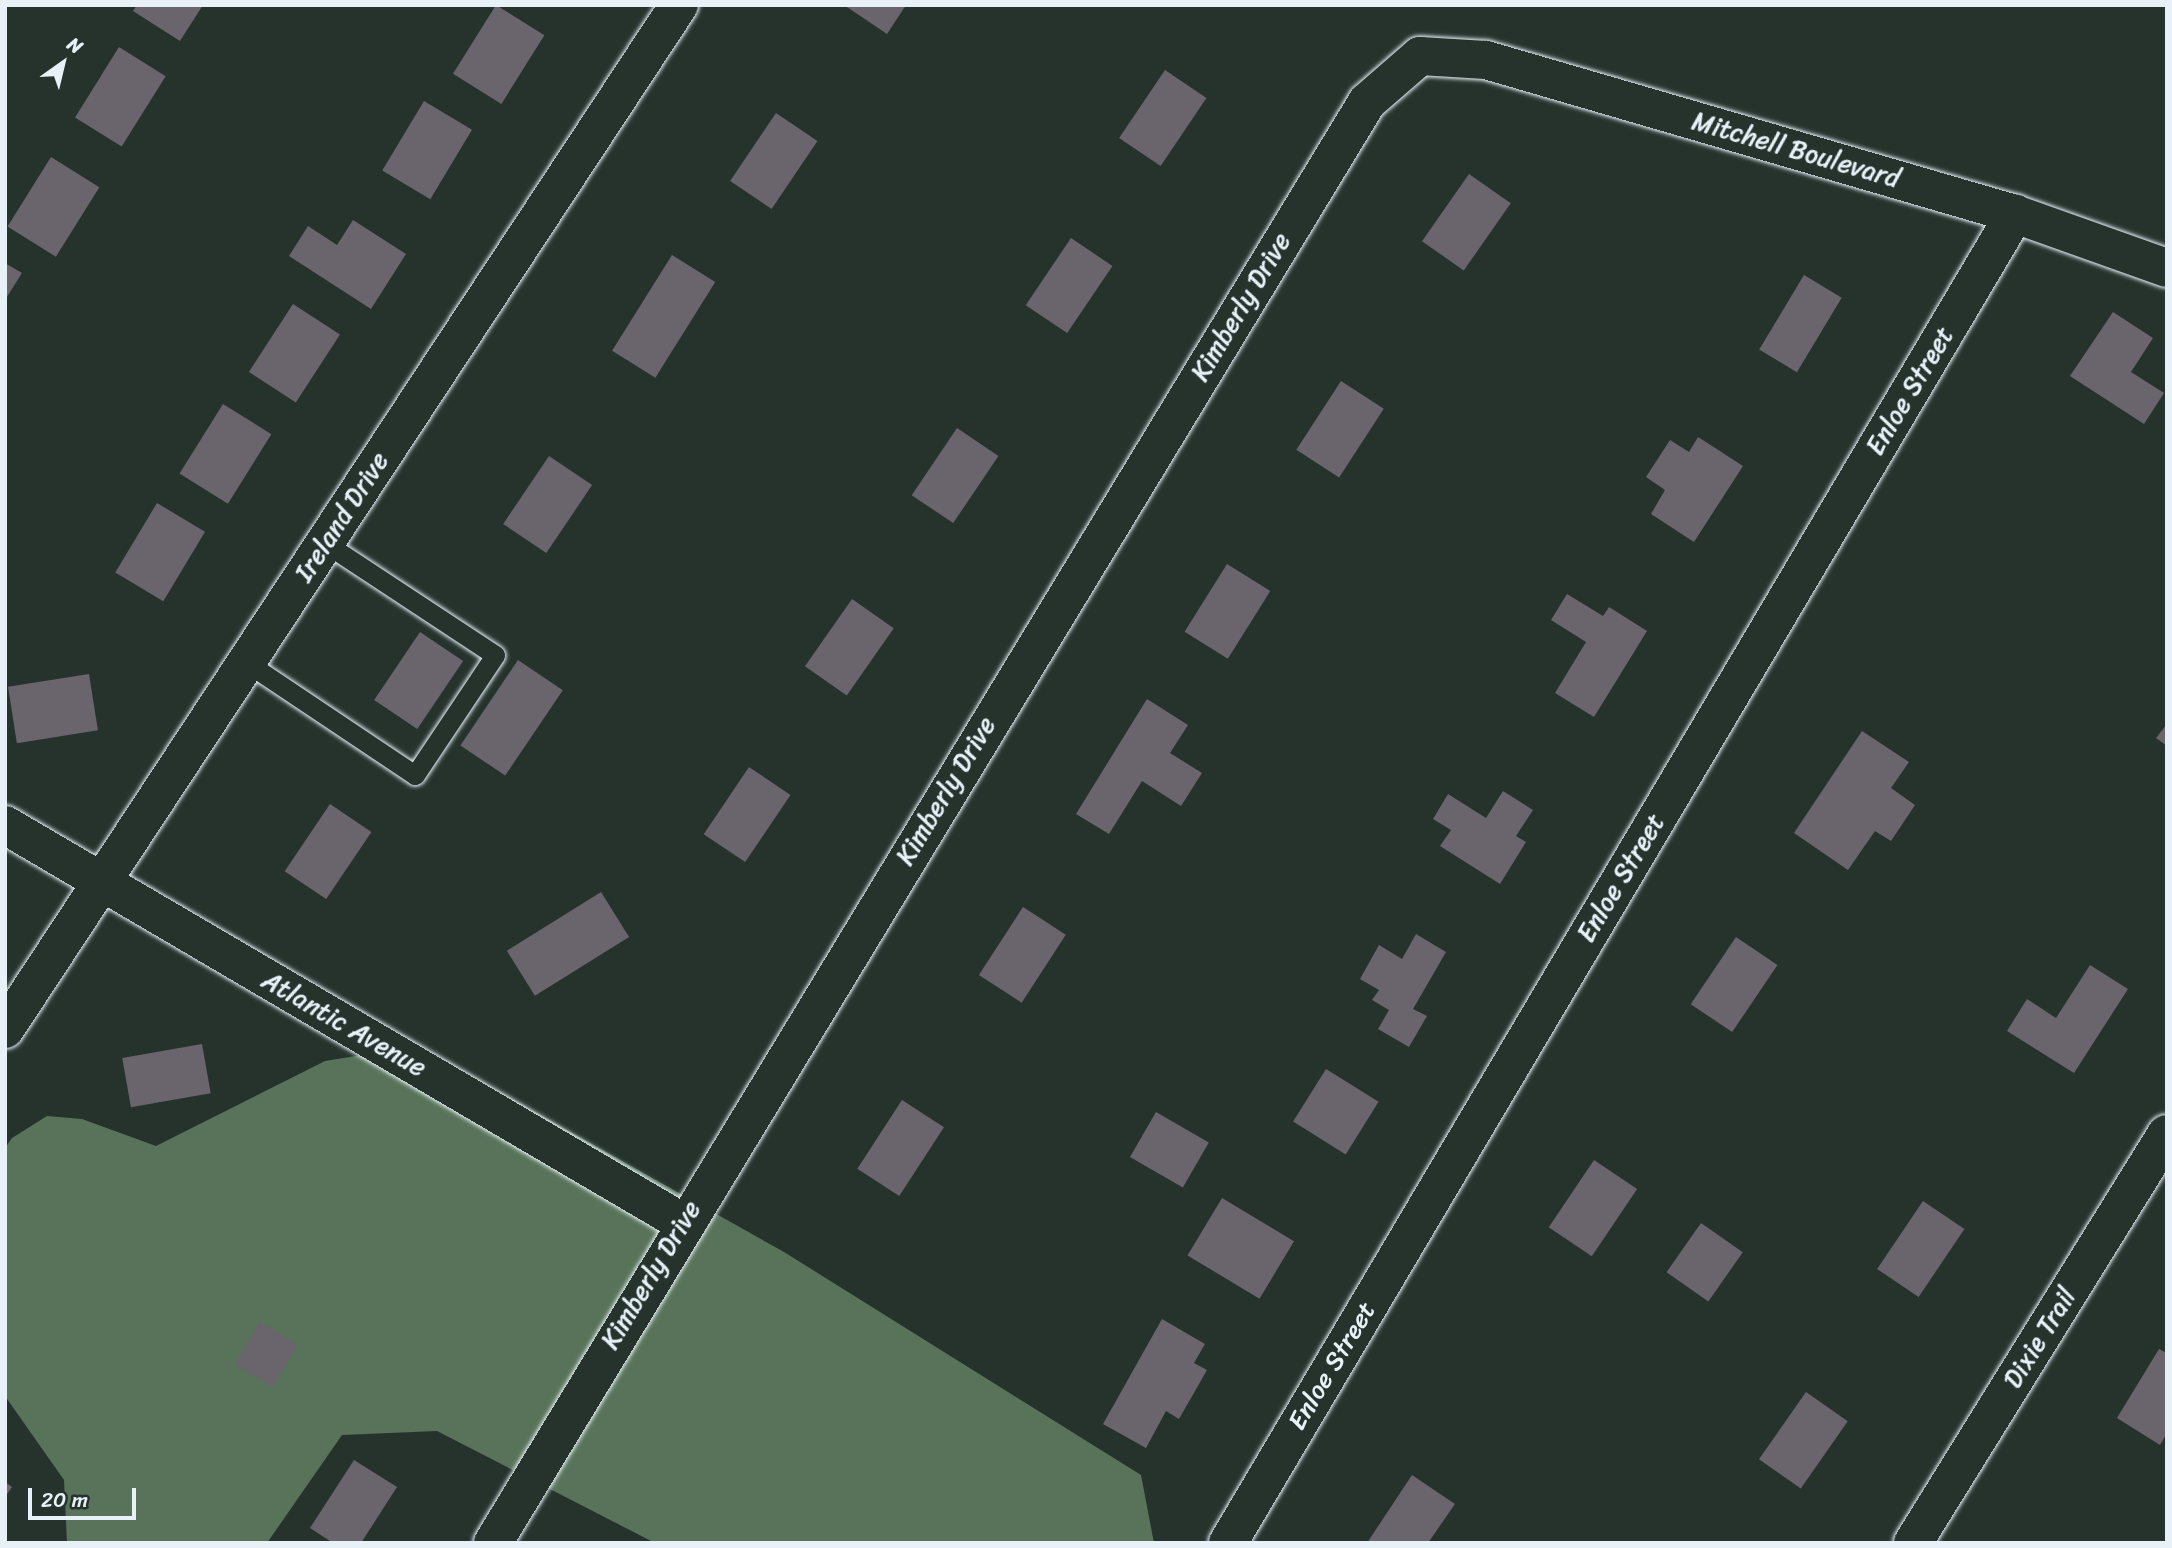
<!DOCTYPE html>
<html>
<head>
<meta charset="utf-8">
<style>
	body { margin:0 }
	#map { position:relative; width:2172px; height:1548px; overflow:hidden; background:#26332d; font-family:Sriracha,sans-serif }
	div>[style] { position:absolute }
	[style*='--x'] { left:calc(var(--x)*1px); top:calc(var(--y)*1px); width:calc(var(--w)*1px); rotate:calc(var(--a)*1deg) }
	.green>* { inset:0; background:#587359 }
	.building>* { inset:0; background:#6a646d; transform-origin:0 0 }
	.roads { filter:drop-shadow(0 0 2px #e8f1f8) drop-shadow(0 0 2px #e8f1f8) }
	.service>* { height:19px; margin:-9.5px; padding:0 9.5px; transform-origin:9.5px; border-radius:9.5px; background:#26332d }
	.minor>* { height:38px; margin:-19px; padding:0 19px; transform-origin:19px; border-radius:19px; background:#26332d }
	.secondary>* { height:38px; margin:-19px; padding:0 19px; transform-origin:19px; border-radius:19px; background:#26332d }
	span { translate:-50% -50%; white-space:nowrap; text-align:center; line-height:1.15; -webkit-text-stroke:5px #26332d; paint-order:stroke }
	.street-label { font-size:26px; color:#e8f1f8 }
	.frame { position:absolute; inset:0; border:7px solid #e8f1f8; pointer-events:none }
	.north { position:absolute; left:28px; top:28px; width:70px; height:70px; -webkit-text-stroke:5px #26332d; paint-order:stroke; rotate:34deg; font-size:19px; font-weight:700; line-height:28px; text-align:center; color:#e8f1f8 }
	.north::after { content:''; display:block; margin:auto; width:24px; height:32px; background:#e8f1f8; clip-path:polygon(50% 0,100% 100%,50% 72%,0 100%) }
	.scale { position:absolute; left:28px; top:1488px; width:108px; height:32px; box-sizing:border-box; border:4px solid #e8f1f8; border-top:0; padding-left:9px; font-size:21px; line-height:24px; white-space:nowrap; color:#e8f1f8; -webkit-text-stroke:5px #26332d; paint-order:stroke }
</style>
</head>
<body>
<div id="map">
	<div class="green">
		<div style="clip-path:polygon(417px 1046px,784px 1252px,1141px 1475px,1154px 1543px,655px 1543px,437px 1431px,342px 1435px,267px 1543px,67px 1543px,64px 1480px,5px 1396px,5px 1148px,12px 1138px,47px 1116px,82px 1119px,156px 1146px,325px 1061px)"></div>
	</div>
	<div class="building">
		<div style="clip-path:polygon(137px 5px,203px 5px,180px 41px,133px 11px)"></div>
		<div style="left:496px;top:5px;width:57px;height:81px;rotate:32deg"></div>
		<div style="clip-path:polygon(844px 5px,906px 5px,887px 34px)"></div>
		<div style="left:119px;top:47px;width:55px;height:83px;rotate:32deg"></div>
		<div style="left:1165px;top:70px;width:50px;height:82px;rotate:34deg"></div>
		<div style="left:424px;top:101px;width:56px;height:81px;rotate:31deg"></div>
		<div style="left:776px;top:113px;width:50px;height:82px;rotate:34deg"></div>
		<div style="left:51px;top:157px;width:57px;height:82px;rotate:32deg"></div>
		<div style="left:1469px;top:174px;width:51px;height:82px;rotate:35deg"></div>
		<div style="clip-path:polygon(353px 220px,406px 254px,371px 309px,289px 256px,308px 226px,337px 245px)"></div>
		<div style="left:1071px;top:238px;width:50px;height:81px;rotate:34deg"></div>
		<div style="left:672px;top:255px;width:51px;height:113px;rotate:32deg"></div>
		<div style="clip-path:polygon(5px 263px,22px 273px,5px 300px)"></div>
		<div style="left:1804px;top:275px;width:44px;height:87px;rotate:31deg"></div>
		<div style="left:293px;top:304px;width:56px;height:81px;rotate:33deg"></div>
		<div style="clip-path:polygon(2113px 312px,2153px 338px,2131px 372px,2164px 393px,2144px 424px,2070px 376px)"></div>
		<div style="left:1341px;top:381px;width:51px;height:82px;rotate:33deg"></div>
		<div style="left:223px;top:404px;width:57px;height:82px;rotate:32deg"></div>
		<div style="left:957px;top:428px;width:50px;height:81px;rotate:34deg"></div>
		<div style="clip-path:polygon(1698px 437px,1743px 466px,1694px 542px,1651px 514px,1665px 490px,1646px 477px,1670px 440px,1689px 452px)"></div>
		<div style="left:549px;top:456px;width:52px;height:82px;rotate:34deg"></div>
		<div style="left:157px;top:503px;width:56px;height:81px;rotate:31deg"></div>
		<div style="left:1227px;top:564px;width:51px;height:80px;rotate:32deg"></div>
		<div style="clip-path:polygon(1567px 594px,1603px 616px,1609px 607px,1647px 631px,1594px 717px,1555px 693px,1586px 642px,1551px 620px)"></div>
		<div style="left:852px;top:599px;width:51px;height:82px;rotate:35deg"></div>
		<div style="left:420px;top:632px;width:52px;height:82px;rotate:34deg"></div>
		<div style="left:518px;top:660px;width:54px;height:103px;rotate:34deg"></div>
		<div style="left:89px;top:674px;width:57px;height:82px;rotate:81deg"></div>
		<div style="clip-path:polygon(1147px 699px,1188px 725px,1170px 753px,1202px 773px,1181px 806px,1142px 781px,1109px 834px,1076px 814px)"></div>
		<div style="clip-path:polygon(2167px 724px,2167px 746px,2156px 738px)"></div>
		<div style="clip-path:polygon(1862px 731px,1909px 762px,1891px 788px,1915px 805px,1891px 841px,1875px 831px,1848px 870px,1794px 833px)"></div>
		<div style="left:749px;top:767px;width:50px;height:81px;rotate:34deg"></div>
		<div style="clip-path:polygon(1503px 791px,1533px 810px,1516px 836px,1526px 842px,1500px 884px,1440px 846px,1451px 830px,1433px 819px,1448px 794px,1486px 818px)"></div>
		<div style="left:330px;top:804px;width:50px;height:81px;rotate:34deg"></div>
		<div style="left:601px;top:892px;width:53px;height:111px;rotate:58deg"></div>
		<div style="left:1023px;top:907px;width:51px;height:81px;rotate:33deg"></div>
		<div style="clip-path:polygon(1416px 934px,1446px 952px,1413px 1009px,1427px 1016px,1409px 1047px,1378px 1029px,1389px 1010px,1372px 1000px,1379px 990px,1360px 979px,1379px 945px,1402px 959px)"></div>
		<div style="left:1736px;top:937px;width:50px;height:81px;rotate:34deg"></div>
		<div style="clip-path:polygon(2090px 965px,2128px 989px,2074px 1073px,2007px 1031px,2027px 999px,2056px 1018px)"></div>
		<div style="left:202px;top:1044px;width:50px;height:81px;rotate:80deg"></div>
		<div style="left:1326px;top:1069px;width:62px;height:62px;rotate:32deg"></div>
		<div style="left:902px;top:1100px;width:50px;height:82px;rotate:33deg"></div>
		<div style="left:1156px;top:1112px;width:61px;height:52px;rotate:30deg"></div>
		<div style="left:1594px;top:1160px;width:52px;height:81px;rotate:34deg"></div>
		<div style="left:1222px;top:1198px;width:84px;height:67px;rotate:31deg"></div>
		<div style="left:1923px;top:1201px;width:50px;height:82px;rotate:34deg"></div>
		<div style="left:1701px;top:1223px;width:51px;height:60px;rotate:35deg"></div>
		<div style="clip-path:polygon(1162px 1319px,1205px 1344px,1194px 1363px,1207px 1370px,1179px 1419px,1166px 1411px,1146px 1448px,1103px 1424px)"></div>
		<div style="left:260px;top:1322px;width:44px;height:49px;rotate:31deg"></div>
		<div style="clip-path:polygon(2159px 1349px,2167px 1353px,2167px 1433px,2160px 1445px,2117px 1418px)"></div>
		<div style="left:1806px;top:1392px;width:51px;height:82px;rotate:35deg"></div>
		<div style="clip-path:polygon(354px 1460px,397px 1487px,361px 1543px,333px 1543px,310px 1528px)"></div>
		<div style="clip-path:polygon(1412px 1475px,1455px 1504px,1428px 1543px,1367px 1543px)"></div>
		<div style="clip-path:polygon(5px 1482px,12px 1487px,5px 1497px)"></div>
	</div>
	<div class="roads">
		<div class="service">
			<div style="--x:246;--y:662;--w:203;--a:33.8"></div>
			<div style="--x:415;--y:775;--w:144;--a:-56.3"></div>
			<div style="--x:495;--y:655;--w:204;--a:-146.6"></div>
		</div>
		<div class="minor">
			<div style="--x:5;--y:825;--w:785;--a:30.39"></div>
			<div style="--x:493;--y:1543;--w:1685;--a:-58.76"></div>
			<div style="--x:1367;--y:102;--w:70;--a:-41"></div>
			<div style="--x:1420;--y:56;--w:66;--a:3.5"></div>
			<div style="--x:1486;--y:60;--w:551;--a:16.23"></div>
			<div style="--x:2015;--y:214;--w:161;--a:19.6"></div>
			<div style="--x:1228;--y:1543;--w:1545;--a:-59.37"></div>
			<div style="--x:1913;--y:1543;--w:481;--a:-58.2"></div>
		</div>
		<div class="secondary">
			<div style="--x:5;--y:1029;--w:1226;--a:-56.65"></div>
		</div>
	</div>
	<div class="street-label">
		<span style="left:1796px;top:150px;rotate:16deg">Mitchell Boulevard</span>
		<span style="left:1241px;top:307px;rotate:-59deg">Kimberly Drive</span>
		<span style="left:1910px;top:391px;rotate:-59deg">Enloe Street</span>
		<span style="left:342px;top:517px;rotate:-57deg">Ireland Drive</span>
		<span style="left:946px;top:791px;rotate:-59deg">Kimberly Drive</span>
		<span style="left:1621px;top:878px;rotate:-59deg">Enloe Street</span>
		<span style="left:344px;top:1024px;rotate:30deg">Atlantic Avenue</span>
		<span style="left:651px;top:1275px;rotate:-59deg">Kimberly Drive</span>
		<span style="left:2040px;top:1338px;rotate:-58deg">Dixie Trail</span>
		<span style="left:1332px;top:1366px;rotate:-59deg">Enloe Street</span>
	</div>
	<div class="frame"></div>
	<div class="north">N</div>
	<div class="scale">20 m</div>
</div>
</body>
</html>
